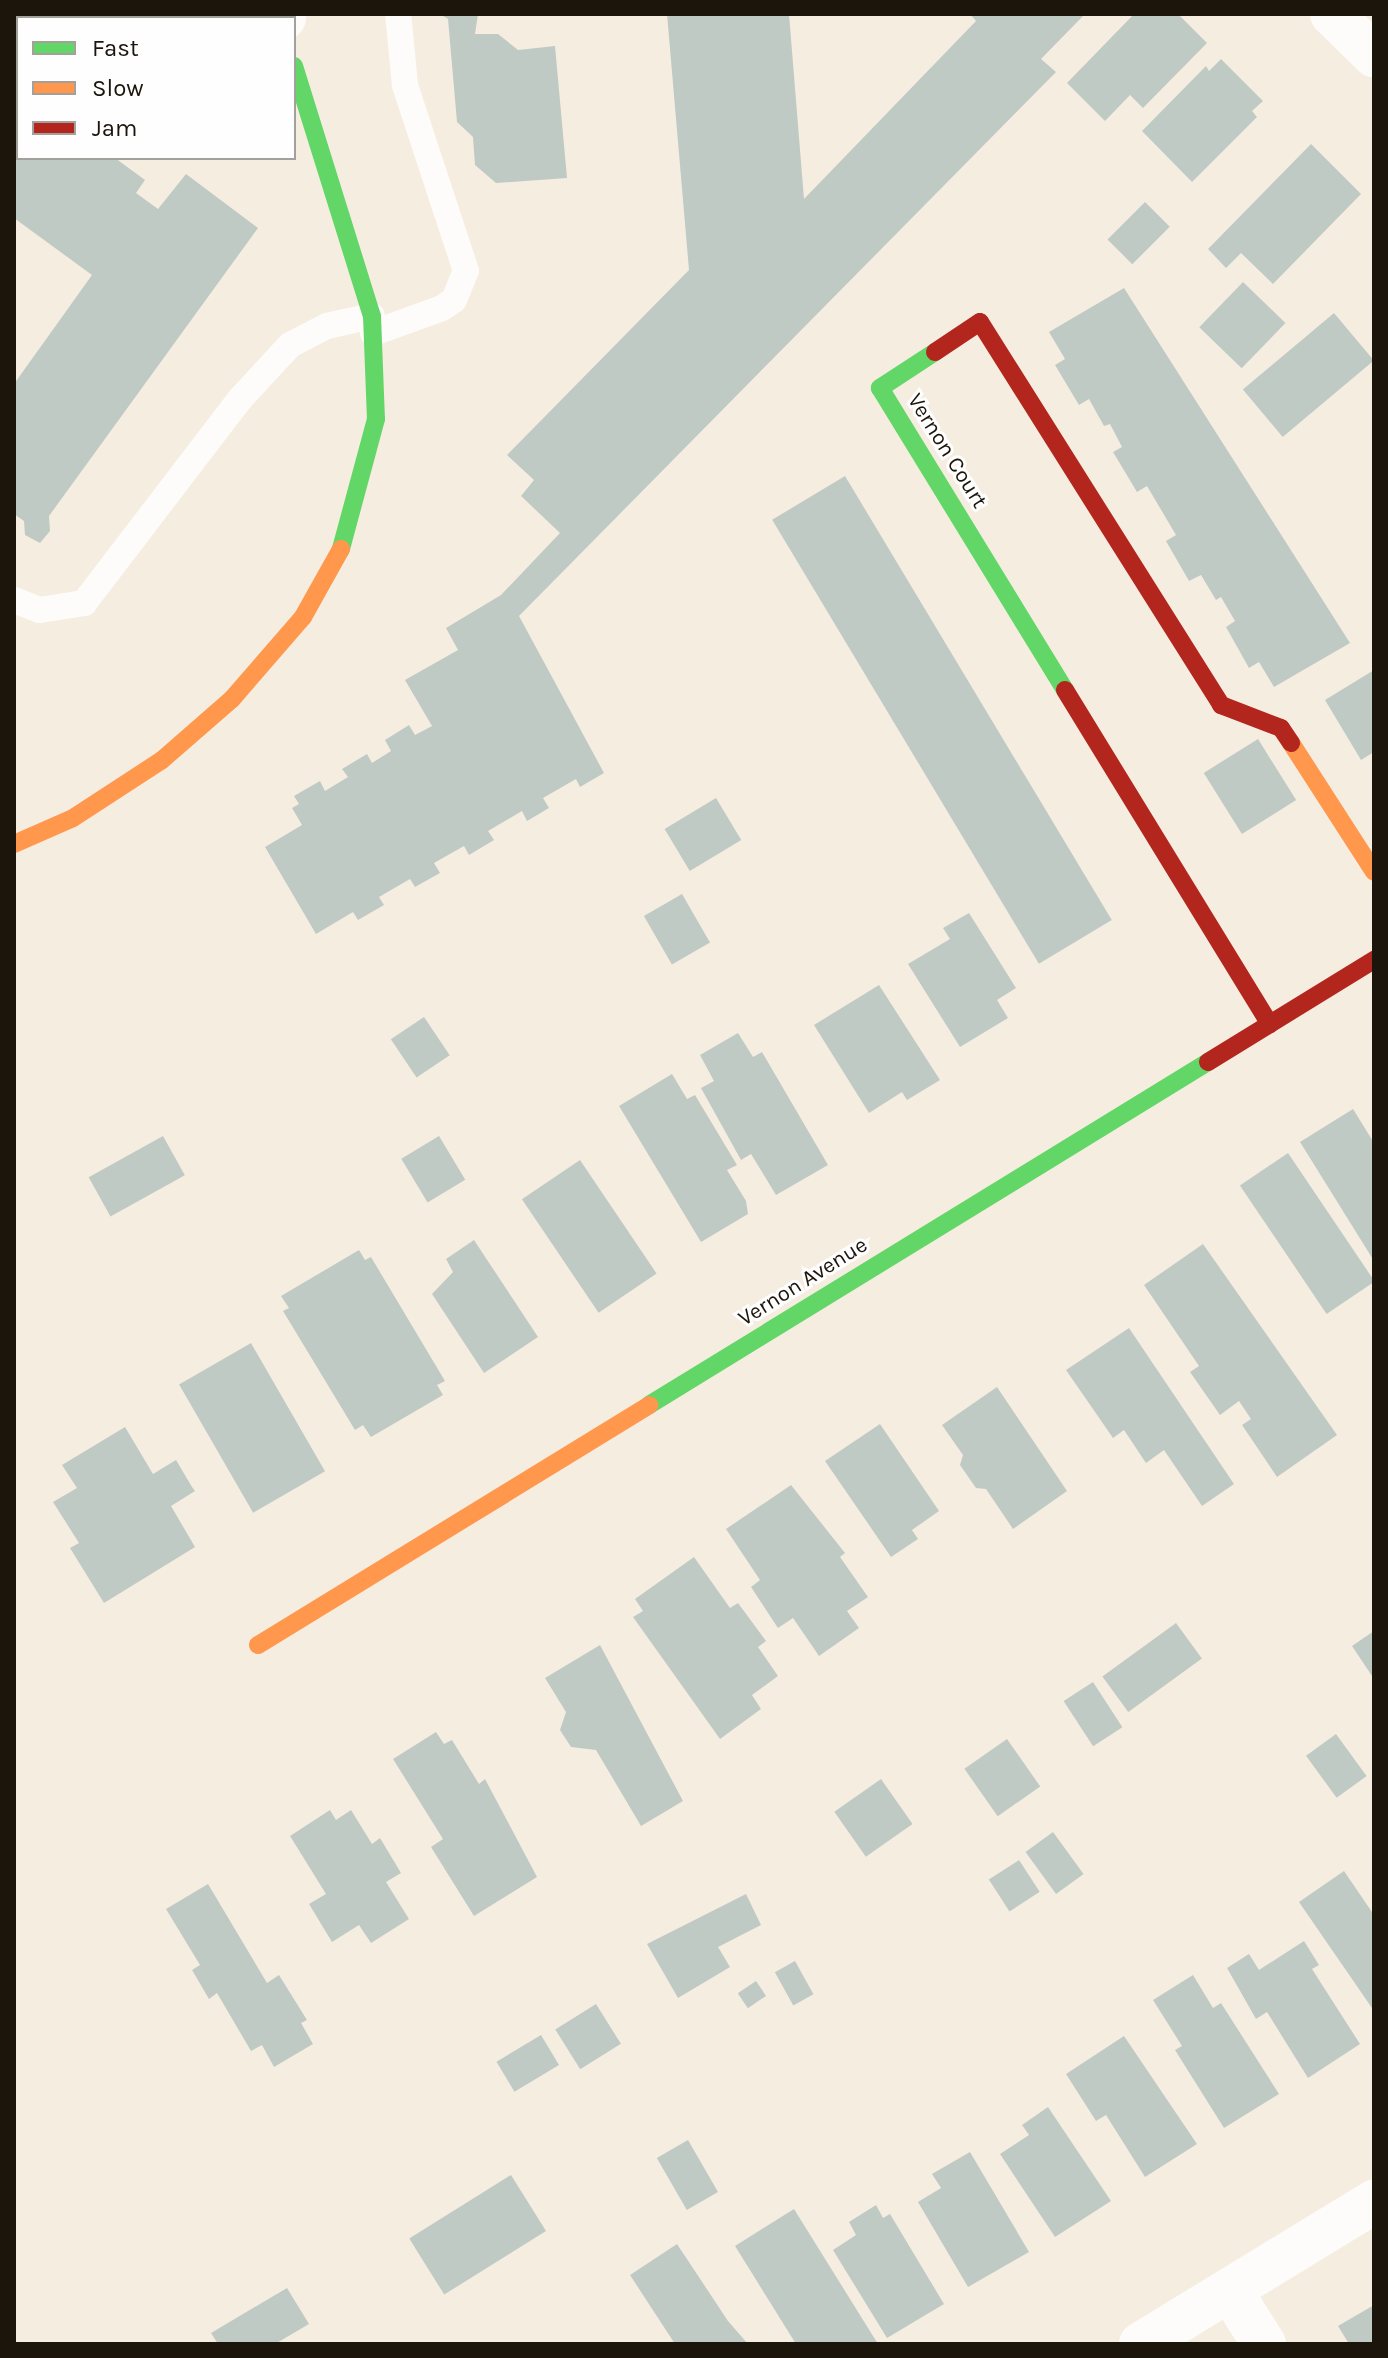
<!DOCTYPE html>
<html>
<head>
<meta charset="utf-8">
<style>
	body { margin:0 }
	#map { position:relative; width:1388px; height:2358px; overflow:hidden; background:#f6ede1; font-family:Karla,sans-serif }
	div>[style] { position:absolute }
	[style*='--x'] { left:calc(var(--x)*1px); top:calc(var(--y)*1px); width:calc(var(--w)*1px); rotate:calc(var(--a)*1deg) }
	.building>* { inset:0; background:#bfcac5; transform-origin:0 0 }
	.lane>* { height:26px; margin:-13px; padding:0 13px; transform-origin:13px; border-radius:13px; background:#fefcfa }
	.street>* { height:44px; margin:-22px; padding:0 22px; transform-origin:22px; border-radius:22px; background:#fefcfa }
	.fast>* { height:18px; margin:-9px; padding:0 9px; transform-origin:9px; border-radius:9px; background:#63d668 }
	.slow>* { height:18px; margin:-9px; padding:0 9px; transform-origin:9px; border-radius:9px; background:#ff974d }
	.jam>* { height:18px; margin:-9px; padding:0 9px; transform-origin:9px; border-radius:9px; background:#b3261e }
	span { translate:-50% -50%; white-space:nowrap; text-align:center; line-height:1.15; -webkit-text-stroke:6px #fefefe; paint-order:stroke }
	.street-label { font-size:22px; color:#1c150b }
	.frame { position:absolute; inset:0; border:16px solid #1c150b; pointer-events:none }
	.legend { position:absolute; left:16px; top:16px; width:280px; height:144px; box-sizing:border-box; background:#fefefe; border:2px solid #a4a19d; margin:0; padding:10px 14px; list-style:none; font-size:24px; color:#1c150b }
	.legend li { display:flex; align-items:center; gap:16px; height:40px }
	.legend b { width:40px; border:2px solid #a4a19d }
</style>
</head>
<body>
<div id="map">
	<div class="building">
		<div style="clip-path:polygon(54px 14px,114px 14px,110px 18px)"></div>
		<div style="clip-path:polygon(440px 14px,478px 14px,475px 34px,498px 34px,518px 50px,555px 46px,567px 178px,496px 183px,475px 165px,473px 137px,457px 122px,448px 19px)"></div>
		<div style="clip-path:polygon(667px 14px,789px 14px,804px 199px,976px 21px,970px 14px,1085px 14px,1041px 59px,1056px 72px,519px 616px,604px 773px,580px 787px,576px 779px,543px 798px,549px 808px,527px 821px,522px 811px,488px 831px,494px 840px,469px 855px,464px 846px,434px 863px,440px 873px,415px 887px,410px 879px,379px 897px,384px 905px,358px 920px,353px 912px,316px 934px,265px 847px,302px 825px,292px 808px,299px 804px,294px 796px,320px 781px,325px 791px,348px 777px,342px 769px,367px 754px,372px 763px,391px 751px,385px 740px,409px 725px,415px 735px,432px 726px,405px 680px,458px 650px,446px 628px,501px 595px,560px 533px,521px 496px,534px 480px,507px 455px,689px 270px)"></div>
		<div style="clip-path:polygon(1134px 14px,1178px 14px,1207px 43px,1143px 108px,1130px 95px,1105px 121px,1067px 83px)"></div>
		<div style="clip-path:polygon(1221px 59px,1263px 101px,1252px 111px,1257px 117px,1192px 182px,1142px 131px,1206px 66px,1209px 71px)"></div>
		<div style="clip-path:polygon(14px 82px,18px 158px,115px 158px,145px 180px,136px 193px,158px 209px,186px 174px,258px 228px,49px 516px,50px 531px,40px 543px,25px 535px,24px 521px,14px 514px,14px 384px,92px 275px,14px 218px)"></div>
		<div style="clip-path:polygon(1311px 144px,1361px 194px,1273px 284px,1241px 253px,1226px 268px,1208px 249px)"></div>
		<div style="left:1145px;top:202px;width:35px;height:53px;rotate:45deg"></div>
		<div style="left:1243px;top:282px;width:59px;height:63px;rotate:44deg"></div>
		<div style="clip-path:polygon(1124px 288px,1350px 643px,1274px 687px,1259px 662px,1249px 668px,1226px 627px,1235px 621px,1221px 597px,1216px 600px,1201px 575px,1189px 581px,1166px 541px,1176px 535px,1147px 486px,1137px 492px,1113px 452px,1122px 447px,1110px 424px,1104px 426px,1089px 399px,1079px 405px,1055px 365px,1065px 359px,1049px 332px)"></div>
		<div style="left:1334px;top:313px;width:62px;height:119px;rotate:50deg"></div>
		<div style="left:845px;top:476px;width:518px;height:85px;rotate:59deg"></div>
		<div style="clip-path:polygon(1374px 670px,1374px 752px,1361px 760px,1325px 700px)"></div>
		<div style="left:1258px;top:739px;width:72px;height:64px;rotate:58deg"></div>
		<div style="left:716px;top:798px;width:49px;height:60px;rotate:59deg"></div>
		<div style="left:682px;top:894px;width:56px;height:44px;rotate:60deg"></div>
		<div style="clip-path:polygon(969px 913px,1016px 988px,997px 1000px,1008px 1018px,960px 1047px,908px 964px,950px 939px,943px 928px)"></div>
		<div style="clip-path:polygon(879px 985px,940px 1080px,907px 1100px,902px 1092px,869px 1113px,814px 1025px)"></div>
		<div style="left:424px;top:1017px;width:46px;height:40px;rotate:56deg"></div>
		<div style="clip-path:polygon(738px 1033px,753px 1057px,762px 1052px,828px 1165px,776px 1195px,751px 1154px,741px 1160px,701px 1088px,714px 1081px,700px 1055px)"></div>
		<div style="clip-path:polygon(672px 1074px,687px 1099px,695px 1095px,737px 1165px,727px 1170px,746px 1201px,748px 1214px,701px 1242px,619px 1106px)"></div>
		<div style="clip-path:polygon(1353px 1109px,1374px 1143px,1374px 1261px,1300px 1142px)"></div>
		<div style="left:163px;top:1136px;width:45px;height:85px;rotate:61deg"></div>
		<div style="left:439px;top:1136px;width:51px;height:44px;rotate:59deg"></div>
		<div style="left:1288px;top:1153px;width:155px;height:58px;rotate:56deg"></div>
		<div style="left:580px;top:1160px;width:137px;height:70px;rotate:56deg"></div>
		<div style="clip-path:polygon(474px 1240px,538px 1337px,484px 1373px,432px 1294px,453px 1272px,446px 1259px)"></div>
		<div style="clip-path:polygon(1203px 1244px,1337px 1435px,1277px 1477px,1242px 1425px,1251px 1419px,1239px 1401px,1220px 1415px,1190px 1372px,1199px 1366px,1144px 1285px)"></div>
		<div style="clip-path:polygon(359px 1250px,365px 1260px,371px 1257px,445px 1381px,437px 1385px,443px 1395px,371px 1437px,363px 1425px,355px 1430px,283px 1311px,289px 1308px,281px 1296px)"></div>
		<div style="clip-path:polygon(1129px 1328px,1234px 1484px,1202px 1506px,1164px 1450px,1146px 1463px,1124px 1430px,1113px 1438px,1066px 1370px)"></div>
		<div style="left:251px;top:1343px;width:148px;height:83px;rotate:60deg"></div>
		<div style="clip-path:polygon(997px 1387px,1067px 1491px,1013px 1529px,986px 1489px,976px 1488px,960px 1465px,963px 1455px,942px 1425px)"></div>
		<div style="clip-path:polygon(880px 1424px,939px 1511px,912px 1530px,918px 1539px,891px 1557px,825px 1461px)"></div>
		<div style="clip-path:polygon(125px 1427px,153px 1474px,176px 1460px,192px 1487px,195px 1491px,171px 1506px,195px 1547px,104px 1603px,70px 1548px,79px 1543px,53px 1502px,77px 1488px,62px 1465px)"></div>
		<div style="clip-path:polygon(791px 1485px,845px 1553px,840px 1557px,868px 1597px,847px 1611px,859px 1628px,819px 1656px,793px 1618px,778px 1628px,751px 1587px,760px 1580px,726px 1529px)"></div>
		<div style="clip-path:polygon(694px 1557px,730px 1608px,738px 1603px,766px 1641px,758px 1647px,778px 1676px,752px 1695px,761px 1709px,720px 1739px,633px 1617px,643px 1611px,635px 1599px)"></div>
		<div style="left:1176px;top:1623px;width:44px;height:91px;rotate:54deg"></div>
		<div style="clip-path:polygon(1374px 1631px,1374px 1679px,1352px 1646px)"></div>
		<div style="clip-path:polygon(600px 1645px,683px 1801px,641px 1826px,596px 1750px,571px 1747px,560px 1730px,566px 1712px,545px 1678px)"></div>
		<div style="left:1093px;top:1682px;width:54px;height:35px;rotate:57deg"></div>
		<div style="clip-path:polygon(436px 1732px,444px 1744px,452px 1740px,479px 1784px,485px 1779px,537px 1877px,474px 1916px,431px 1847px,443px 1839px,393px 1759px)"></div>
		<div style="left:1336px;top:1734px;width:52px;height:37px;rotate:54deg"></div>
		<div style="left:1007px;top:1739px;width:58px;height:52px;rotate:55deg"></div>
		<div style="left:881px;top:1779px;width:55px;height:57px;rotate:55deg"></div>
		<div style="clip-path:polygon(330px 1810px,336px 1820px,351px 1810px,372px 1844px,380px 1838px,401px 1873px,386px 1882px,409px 1919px,371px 1943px,359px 1925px,332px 1942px,309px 1904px,326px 1894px,290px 1836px)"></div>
		<div style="left:1053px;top:1832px;width:52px;height:34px;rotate:54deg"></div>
		<div style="left:1019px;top:1860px;width:38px;height:36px;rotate:57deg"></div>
		<div style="clip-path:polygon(1344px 1871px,1374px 1915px,1374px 2011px,1299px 1902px)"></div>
		<div style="clip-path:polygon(208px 1884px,267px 1983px,279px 1975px,307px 2020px,301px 2023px,313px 2044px,274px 2067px,262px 2045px,251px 2051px,217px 1993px,209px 1999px,192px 1970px,200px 1965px,166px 1909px)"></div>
		<div style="clip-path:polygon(746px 1894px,761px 1925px,718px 1947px,730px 1967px,678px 1998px,647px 1944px)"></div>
		<div style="clip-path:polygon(1304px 1941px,1319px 1965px,1312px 1969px,1360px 2044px,1308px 2078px,1267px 2012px,1256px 2019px,1227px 1968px,1249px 1954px,1259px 1970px)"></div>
		<div style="left:795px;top:1961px;width:38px;height:23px;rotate:61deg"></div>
		<div style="clip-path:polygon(1193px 1975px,1213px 2008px,1221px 2003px,1279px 2094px,1224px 2128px,1175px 2050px,1182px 2046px,1153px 2000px)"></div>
		<div style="left:756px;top:1981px;width:18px;height:22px;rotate:56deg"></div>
		<div style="left:596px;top:2004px;width:47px;height:48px;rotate:58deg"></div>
		<div style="left:541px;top:2035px;width:35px;height:52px;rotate:59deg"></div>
		<div style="clip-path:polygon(1124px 2036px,1197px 2144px,1145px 2177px,1106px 2115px,1096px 2121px,1066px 2074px)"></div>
		<div style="clip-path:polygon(1048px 2107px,1111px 2201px,1055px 2237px,1000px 2154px,1029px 2135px,1022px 2125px)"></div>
		<div style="left:688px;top:2140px;width:60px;height:36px;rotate:60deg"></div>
		<div style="clip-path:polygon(970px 2152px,1029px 2252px,968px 2287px,918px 2202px,941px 2188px,932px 2174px)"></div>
		<div style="left:511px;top:2175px;width:66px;height:120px;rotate:58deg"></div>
		<div style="clip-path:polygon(876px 2205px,883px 2218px,890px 2214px,944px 2304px,887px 2338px,833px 2250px,856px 2235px,849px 2222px)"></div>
		<div style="clip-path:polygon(794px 2209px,878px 2344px,796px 2344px,735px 2246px)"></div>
		<div style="clip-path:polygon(677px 2244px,728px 2321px,748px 2344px,675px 2344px,630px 2275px)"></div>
		<div style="clip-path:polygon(287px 2288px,309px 2324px,275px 2344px,218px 2344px,211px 2333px)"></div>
		<div style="clip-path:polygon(1374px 2305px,1374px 2344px,1349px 2344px,1338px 2326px)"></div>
	</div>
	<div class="lane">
		<div style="--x:373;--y:333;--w:73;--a:-19.9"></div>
		<div style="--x:442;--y:308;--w:14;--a:-34"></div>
		<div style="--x:454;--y:300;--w:31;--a:-68"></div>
		<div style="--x:466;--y:271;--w:196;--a:-108.2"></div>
		<div style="--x:405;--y:85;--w:71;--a:-95.6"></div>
		<div style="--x:14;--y:600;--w:28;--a:21"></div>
		<div style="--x:40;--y:610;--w:45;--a:-9"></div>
		<div style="--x:84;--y:603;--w:258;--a:-52.6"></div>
		<div style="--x:241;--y:398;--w:72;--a:-47.2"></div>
		<div style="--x:290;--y:345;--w:42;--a:-27.2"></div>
		<div style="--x:327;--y:326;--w:46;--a:-12.5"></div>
	</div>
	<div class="street">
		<div style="--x:283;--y:14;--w:4;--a:76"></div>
		<div style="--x:1332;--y:14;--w:59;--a:44.3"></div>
		<div style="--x:1230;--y:2290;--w:64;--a:57.8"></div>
		<div style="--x:1141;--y:2344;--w:273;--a:-31.4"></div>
	</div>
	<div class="fast">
		<div style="--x:294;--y:66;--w:262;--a:72.7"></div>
		<div style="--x:372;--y:316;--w:103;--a:87.8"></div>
		<div style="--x:376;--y:419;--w:135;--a:105.1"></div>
		<div style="--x:935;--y:352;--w:66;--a:146.8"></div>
		<div style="--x:880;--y:388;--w:354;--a:58.5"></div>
		<div style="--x:649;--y:1405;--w:656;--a:-31.53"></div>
	</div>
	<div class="slow">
		<div style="--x:1291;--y:743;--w:153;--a:57.2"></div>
		<div style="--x:14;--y:844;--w:64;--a:-23.8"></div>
		<div style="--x:73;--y:818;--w:106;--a:-33.1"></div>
		<div style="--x:162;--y:760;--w:93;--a:-41.1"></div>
		<div style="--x:232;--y:699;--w:108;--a:-49.1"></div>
		<div style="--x:303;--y:617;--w:78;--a:-60.8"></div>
		<div style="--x:258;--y:1645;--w:459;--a:-31.5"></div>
	</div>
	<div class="jam">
		<div style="--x:935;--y:352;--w:54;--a:-33.7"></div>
		<div style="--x:980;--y:322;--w:453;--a:57.8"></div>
		<div style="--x:1221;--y:705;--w:64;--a:21"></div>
		<div style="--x:1281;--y:728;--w:18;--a:56"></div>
		<div style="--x:1065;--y:690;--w:392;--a:58.5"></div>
		<div style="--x:1208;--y:1062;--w:195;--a:-31.6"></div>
	</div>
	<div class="street-label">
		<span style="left:947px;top:451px;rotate:58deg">Vernon Court</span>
		<span style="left:803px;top:1282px;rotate:-32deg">Vernon Avenue</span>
	</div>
	<div class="frame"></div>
	<ul class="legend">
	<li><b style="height:10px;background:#63d668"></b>Fast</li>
	<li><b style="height:10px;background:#ff974d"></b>Slow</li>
	<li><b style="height:10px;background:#b3261e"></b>Jam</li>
	</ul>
</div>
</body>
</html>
